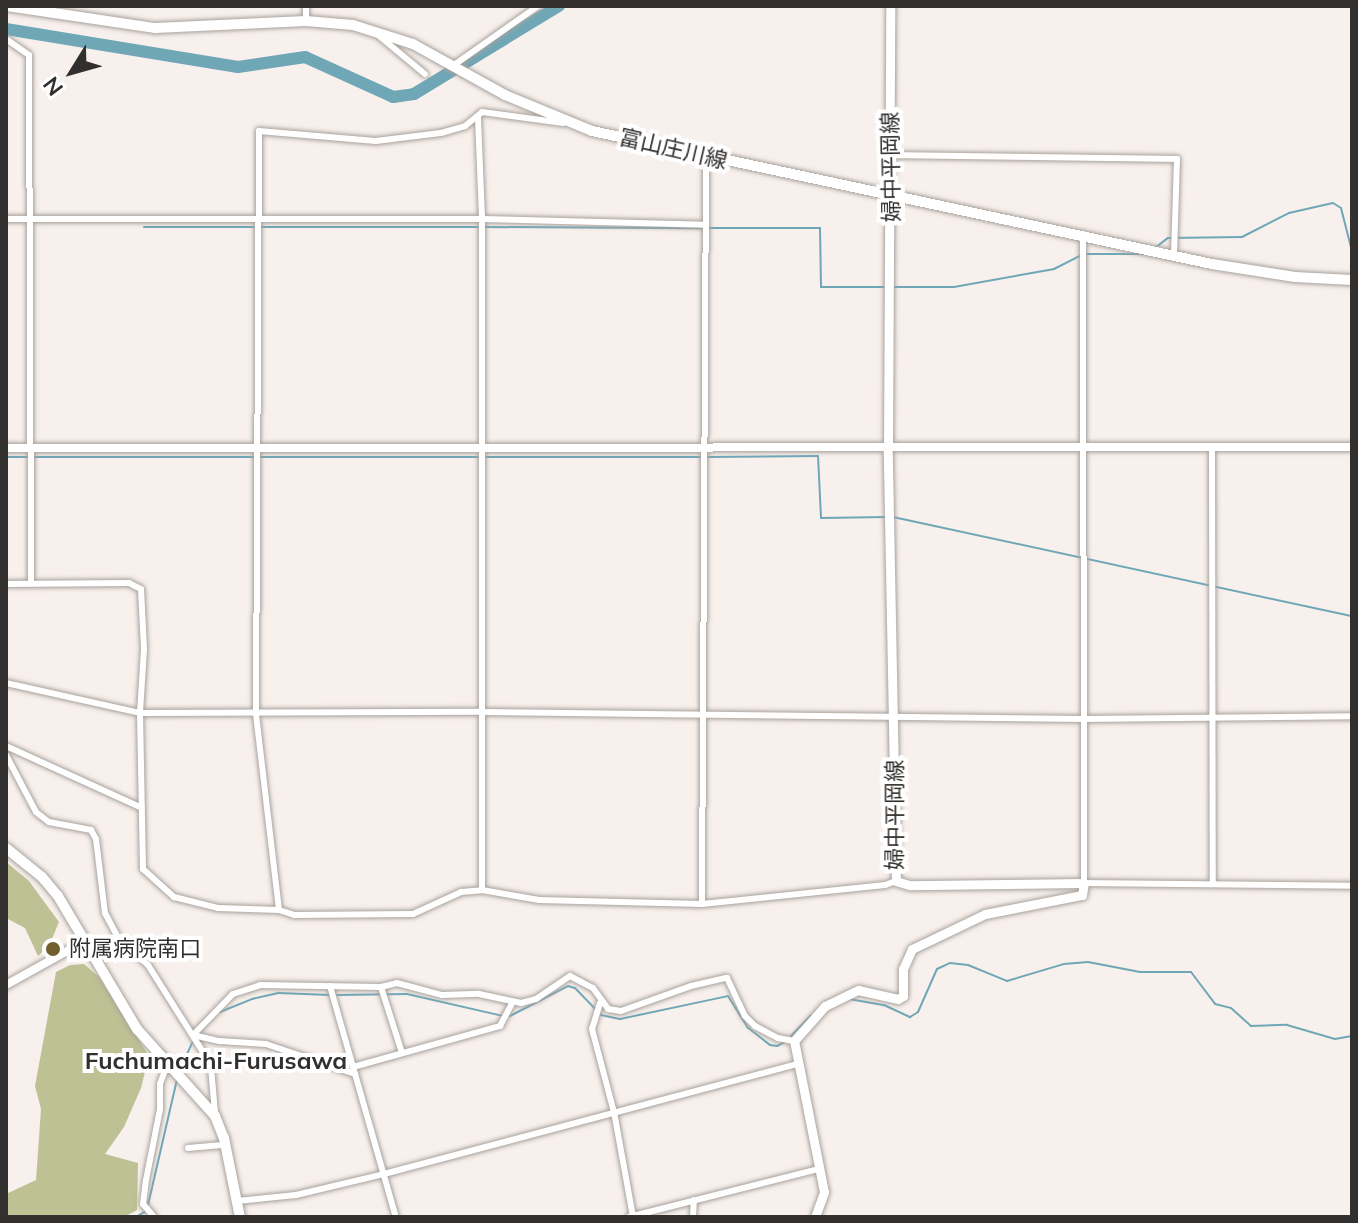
<!DOCTYPE html>
<html>
<head>
<meta charset="utf-8">
<style>
	body { margin:0 }
	#map { position:relative; width:1358px; height:1223px; overflow:hidden; background:#f8f0ec; font-family:Mulish,"Noto Sans JP",sans-serif }
	div>[style] { position:absolute }
	[style*='--x'] { left:calc(var(--x)*1px); top:calc(var(--y)*1px); width:calc(var(--w)*1px); rotate:calc(var(--a)*1deg) }
	.forest>* { inset:0; background:#bdc193 }
	.stream>* { height:2px; margin:-1px; padding:0 1px; transform-origin:1px; border-radius:1px; background:#6fa7b7 }
	.river>* { height:12px; margin:-6px; padding:0 6px; transform-origin:6px; border-radius:6px; background:#6fa7b7 }
	.roads { filter:drop-shadow(0 0 2px #a8a29d) drop-shadow(0 0 2px #a8a29d) }
	.minor>* { height:6px; margin:-3px; padding:0 3px; transform-origin:3px; border-radius:3px; background:#fff }
	.tertiary>* { height:8px; margin:-4px; padding:0 4px; transform-origin:4px; border-radius:4px; background:#fff }
	.secondary>* { height:9px; margin:-4.5px; padding:0 4.5px; transform-origin:4.5px; border-radius:4.5px; background:#fff }
	.primary>* { height:10px; margin:-5px; padding:0 5px; transform-origin:5px; border-radius:5px; background:#fff }
	.dots>* { width:22px; height:22px; translate:-50% -50%; box-sizing:border-box; border:4px solid #fff; border-radius:50% }
	span { translate:-50% -50%; white-space:nowrap; text-align:center; line-height:1.15; -webkit-text-stroke:8px #fff; paint-order:stroke }
	.street-label { font-size:22px; color:#32302e }
	.poi-label { font-size:22px; color:#32302e }
	.left { translate:0 -50%; text-align:left }
	.neighbourhood-label { font-size:24px; color:#32302e; font-weight:700 }
	.frame { position:absolute; inset:0; border:8px solid #32302e; pointer-events:none }
	.north { position:absolute; left:32px; top:32px; width:80px; height:80px; -webkit-text-stroke:6px #fff; paint-order:stroke; rotate:233deg; font-size:22px; font-weight:700; line-height:32px; text-align:center; color:#32302e }
	.north::after { content:''; display:block; margin:auto; width:28px; height:36px; background:#32302e; clip-path:polygon(50% 0,100% 100%,50% 72%,0 100%) }
</style>
</head>
<body>
<div id="map">
	<div class="forest">
		<div style="clip-path:polygon(6px 862px,29px 881px,59px 922px,49px 946px,38px 956px,25px 928px,6px 918px)"></div>
		<div style="clip-path:polygon(84px 964px,99px 977px,149px 1056px,141px 1088px,124px 1127px,105px 1154px,138px 1163px,137px 1210px,124px 1217px,6px 1217px,6px 1194px,36px 1180px,41px 1109px,35px 1086px,56px 972px,70px 965px)"></div>
	</div>
	<div class="stream">
		<div style="--x:144;--y:227;--w:110;--a:0"></div>
		<div style="--x:261;--y:227;--w:217;--a:0"></div>
		<div style="--x:485;--y:227;--w:217;--a:0.3"></div>
		<div style="--x:709;--y:228;--w:111;--a:0"></div>
		<div style="--x:820;--y:228;--w:59;--a:89"></div>
		<div style="--x:821;--y:287;--w:63;--a:0"></div>
		<div style="--x:1155;--y:248;--w:16;--a:-38"></div>
		<div style="--x:1168;--y:238;--w:74;--a:-0.8"></div>
		<div style="--x:1242;--y:237;--w:53;--a:-27.1"></div>
		<div style="--x:1289;--y:213;--w:45;--a:-12.8"></div>
		<div style="--x:1333;--y:203;--w:9;--a:32"></div>
		<div style="--x:1341;--y:208;--w:44;--a:75.7"></div>
		<div style="--x:1086;--y:254;--w:57;--a:0"></div>
		<div style="--x:891;--y:287;--w:63;--a:0"></div>
		<div style="--x:954;--y:287;--w:102;--a:-10.2"></div>
		<div style="--x:1054;--y:269;--w:29;--a:-27"></div>
		<div style="--x:6;--y:457;--w:695;--a:0"></div>
		<div style="--x:707;--y:457;--w:111;--a:-0.5"></div>
		<div style="--x:818;--y:456;--w:62;--a:87.2"></div>
		<div style="--x:821;--y:518;--w:66;--a:-0.9"></div>
		<div style="--x:893;--y:517;--w:470;--a:12.2"></div>
		<div style="--x:337;--y:995;--w:70;--a:-0.8"></div>
		<div style="--x:407;--y:994;--w:98;--a:12.9"></div>
		<div style="--x:849;--y:999;--w:36;--a:10"></div>
		<div style="--x:884;--y:1005;--w:29;--a:25"></div>
		<div style="--x:910;--y:1017;--w:9;--a:-32"></div>
		<div style="--x:918;--y:1012;--w:47;--a:-66.2"></div>
		<div style="--x:937;--y:969;--w:14;--a:-25"></div>
		<div style="--x:950;--y:963;--w:18;--a:6"></div>
		<div style="--x:968;--y:965;--w:42;--a:22.3"></div>
		<div style="--x:1007;--y:981;--w:59;--a:-16.6"></div>
		<div style="--x:1064;--y:964;--w:24;--a:-5"></div>
		<div style="--x:1088;--y:962;--w:53;--a:10.9"></div>
		<div style="--x:1140;--y:972;--w:51;--a:0"></div>
		<div style="--x:1191;--y:972;--w:40;--a:53"></div>
		<div style="--x:1215;--y:1004;--w:16;--a:14"></div>
		<div style="--x:1231;--y:1008;--w:27;--a:42"></div>
		<div style="--x:1251;--y:1026;--w:36;--a:-2"></div>
		<div style="--x:1287;--y:1025;--w:50;--a:16.3"></div>
		<div style="--x:1335;--y:1039;--w:17;--a:-10"></div>
		<div style="--x:220;--y:1012;--w:35;--a:-22"></div>
		<div style="--x:252;--y:999;--w:28;--a:-13"></div>
		<div style="--x:279;--y:993;--w:51;--a:2.2"></div>
		<div style="--x:510;--y:1016;--w:65;--a:-27.3"></div>
		<div style="--x:568;--y:986;--w:7;--a:16"></div>
		<div style="--x:575;--y:988;--w:37;--a:46"></div>
		<div style="--x:601;--y:1015;--w:19;--a:12"></div>
		<div style="--x:620;--y:1019;--w:110;--a:-12"></div>
		<div style="--x:728;--y:996;--w:36;--a:58"></div>
		<div style="--x:747;--y:1027;--w:29;--a:38"></div>
		<div style="--x:770;--y:1045;--w:7;--a:8"></div>
		<div style="--x:777;--y:1046;--w:11;--a:-27"></div>
		<div style="--x:791;--y:1036;--w:29;--a:-46"></div>
		<div style="--x:180;--y:1069;--w:33;--a:-65"></div>
		<div style="--x:148;--y:1205;--w:129;--a:-77"></div>
		<div style="--x:136;--y:1217;--w:12;--a:-31"></div>
	</div>
	<div class="river">
		<div style="--x:6;--y:29;--w:235;--a:9.3"></div>
		<div style="--x:238;--y:67;--w:68;--a:-8.5"></div>
		<div style="--x:305;--y:57;--w:97;--a:24.4"></div>
		<div style="--x:393;--y:97;--w:21;--a:-8"></div>
		<div style="--x:414;--y:94;--w:170;--a:-31.3"></div>
	</div>
	<div class="roads">
		<div class="minor">
			<div style="--x:306;--y:21;--w:15;--a:-90"></div>
			<div style="--x:378;--y:35;--w:61;--a:39.7"></div>
			<div style="--x:6;--y:39;--w:28;--a:35"></div>
			<div style="--x:29;--y:55;--w:528;--a:89.78"></div>
			<div style="--x:454;--y:65;--w:103;--a:-35.1"></div>
			<div style="--x:478;--y:118;--w:101;--a:87.7"></div>
			<div style="--x:482;--y:219;--w:671;--a:90"></div>
			<div style="--x:890;--y:155;--w:287;--a:0.8"></div>
			<div style="--x:1177;--y:159;--w:95;--a:91.8"></div>
			<div style="--x:6;--y:219;--w:476;--a:0"></div>
			<div style="--x:482;--y:219;--w:223;--a:1.5"></div>
			<div style="--x:1083;--y:234;--w:649;--a:89.91"></div>
			<div style="--x:1084;--y:883;--w:268;--a:0.6"></div>
			<div style="--x:1212;--y:447;--w:435;--a:89.9"></div>
			<div style="--x:6;--y:584;--w:123;--a:-0.5"></div>
			<div style="--x:129;--y:583;--w:13;--a:27"></div>
			<div style="--x:141;--y:589;--w:60;--a:87.1"></div>
			<div style="--x:144;--y:649;--w:64;--a:93.6"></div>
			<div style="--x:140;--y:713;--w:156;--a:88.9"></div>
			<div style="--x:143;--y:869;--w:42;--a:42.1"></div>
			<div style="--x:174;--y:897;--w:45;--a:14"></div>
			<div style="--x:218;--y:908;--w:61;--a:1.9"></div>
			<div style="--x:279;--y:910;--w:16;--a:18"></div>
			<div style="--x:294;--y:915;--w:119;--a:-0.5"></div>
			<div style="--x:413;--y:914;--w:53;--a:-24.6"></div>
			<div style="--x:461;--y:892;--w:21;--a:-5"></div>
			<div style="--x:482;--y:890;--w:58;--a:10"></div>
			<div style="--x:539;--y:900;--w:163;--a:1.4"></div>
			<div style="--x:702;--y:904;--w:184;--a:-5.9"></div>
			<div style="--x:885;--y:885;--w:12;--a:-20"></div>
			<div style="--x:6;--y:683;--w:137;--a:12.6"></div>
			<div style="--x:140;--y:713;--w:344;--a:-0.2"></div>
			<div style="--x:484;--y:712;--w:600;--a:0.67"></div>
			<div style="--x:1084;--y:719;--w:268;--a:-0.6"></div>
			<div style="--x:6;--y:746;--w:149;--a:24.5"></div>
			<div style="--x:6;--y:755;--w:64;--a:62.2"></div>
			<div style="--x:36;--y:812;--w:16;--a:38"></div>
			<div style="--x:49;--y:822;--w:43;--a:10.8"></div>
			<div style="--x:91;--y:830;--w:10;--a:61"></div>
			<div style="--x:96;--y:839;--w:75;--a:83.1"></div>
			<div style="--x:105;--y:913;--w:27;--a:62"></div>
			<div style="--x:118;--y:937;--w:41;--a:43"></div>
			<div style="--x:148;--y:965;--w:103;--a:57.7"></div>
			<div style="--x:203;--y:1052;--w:17;--a:62"></div>
			<div style="--x:211;--y:1067;--w:46;--a:85"></div>
			<div style="--x:702;--y:904;--w:746;--a:-89.69"></div>
			<div style="--x:279;--y:910;--w:197;--a:-96.7"></div>
			<div style="--x:256;--y:714;--w:583;--a:-89.71"></div>
			<div style="--x:259;--y:131;--w:117;--a:4.9"></div>
			<div style="--x:376;--y:141;--w:65;--a:-7"></div>
			<div style="--x:441;--y:133;--w:25;--a:-16"></div>
			<div style="--x:465;--y:126;--w:22;--a:-39"></div>
			<div style="--x:482;--y:112;--w:82;--a:7.7"></div>
			<div style="--x:330;--y:986;--w:240;--a:74.1"></div>
			<div style="--x:381;--y:987;--w:69;--a:72.3"></div>
			<div style="--x:600;--y:1003;--w:27;--a:107"></div>
			<div style="--x:592;--y:1029;--w:86;--a:75.2"></div>
			<div style="--x:614;--y:1112;--w:107;--a:79.7"></div>
			<div style="--x:193;--y:1035;--w:57;--a:-45.7"></div>
			<div style="--x:233;--y:994;--w:28;--a:-18"></div>
			<div style="--x:260;--y:985;--w:121;--a:0.9"></div>
			<div style="--x:381;--y:987;--w:16;--a:-14"></div>
			<div style="--x:397;--y:983;--w:47;--a:14.9"></div>
			<div style="--x:442;--y:995;--w:37;--a:-2"></div>
			<div style="--x:479;--y:994;--w:43;--a:12.1"></div>
			<div style="--x:521;--y:1003;--w:16;--a:-15"></div>
			<div style="--x:536;--y:999;--w:41;--a:-34.1"></div>
			<div style="--x:570;--y:976;--w:26;--a:28"></div>
			<div style="--x:593;--y:988;--w:26;--a:54"></div>
			<div style="--x:608;--y:1009;--w:13;--a:9"></div>
			<div style="--x:621;--y:1011;--w:74;--a:-19.7"></div>
			<div style="--x:691;--y:986;--w:37;--a:-13"></div>
			<div style="--x:727;--y:978;--w:42;--a:64.7"></div>
			<div style="--x:745;--y:1016;--w:14;--a:45"></div>
			<div style="--x:755;--y:1026;--w:26;--a:28"></div>
			<div style="--x:778;--y:1038;--w:16;--a:11"></div>
			<div style="--x:193;--y:1035;--w:28;--a:13"></div>
			<div style="--x:220;--y:1041;--w:46;--a:3.7"></div>
			<div style="--x:266;--y:1044;--w:94;--a:18.6"></div>
			<div style="--x:353;--y:1067;--w:153;--a:-15.6"></div>
			<div style="--x:500;--y:1026;--w:26;--a:-62"></div>
			<div style="--x:188;--y:1148;--w:37;--a:-5"></div>
			<div style="--x:237;--y:1201;--w:59;--a:-5.8"></div>
			<div style="--x:296;--y:1195;--w:90;--a:-13.4"></div>
			<div style="--x:384;--y:1174;--w:427;--a:-14.9"></div>
			<div style="--x:154;--y:1217;--w:17;--a:-130"></div>
			<div style="--x:143;--y:1204;--w:24;--a:-83"></div>
			<div style="--x:146;--y:1180;--w:72;--a:-78.8"></div>
			<div style="--x:160;--y:1109;--w:25;--a:-90"></div>
			<div style="--x:160;--y:1084;--w:20;--a:-70"></div>
			<div style="--x:629;--y:1217;--w:196;--a:-14.2"></div>
			<div style="--x:693;--y:1217;--w:17;--a:-87"></div>
		</div>
		<div class="tertiary">
			<div style="--x:6;--y:448;--w:1346;--a:-0.04"></div>
			<div style="--x:6;--y:985;--w:90;--a:-29.1"></div>
		</div>
		<div class="secondary">
			<div style="--x:815;--y:1217;--w:27;--a:-70"></div>
			<div style="--x:824;--y:1192;--w:154;--a:-101.2"></div>
			<div style="--x:794;--y:1041;--w:47;--a:-48.5"></div>
			<div style="--x:825;--y:1006;--w:37;--a:-26"></div>
			<div style="--x:858;--y:990;--w:41;--a:12.7"></div>
			<div style="--x:898;--y:999;--w:6;--a:-31"></div>
			<div style="--x:903;--y:996;--w:27;--a:-90"></div>
			<div style="--x:903;--y:969;--w:22;--a:-66"></div>
			<div style="--x:912;--y:949;--w:81;--a:-25.6"></div>
			<div style="--x:985;--y:914;--w:99;--a:-11.1"></div>
			<div style="--x:1082;--y:895;--w:12;--a:-81"></div>
			<div style="--x:1084;--y:883;--w:175;--a:179.3"></div>
			<div style="--x:909;--y:885;--w:14;--a:-163"></div>
			<div style="--x:896;--y:881;--w:433;--a:-91.1"></div>
			<div style="--x:888;--y:448;--w:442;--a:-89.7"></div>
		</div>
		<div class="primary">
			<div style="--x:7;--y:6;--w:150;--a:8.5"></div>
			<div style="--x:155;--y:28;--w:151;--a:-2.7"></div>
			<div style="--x:306;--y:21;--w:47;--a:4.9"></div>
			<div style="--x:353;--y:25;--w:63;--a:17.6"></div>
			<div style="--x:413;--y:44;--w:105;--a:29"></div>
			<div style="--x:505;--y:95;--w:94;--a:22.5"></div>
			<div style="--x:592;--y:131;--w:634;--a:12.11"></div>
			<div style="--x:1212;--y:264;--w:84;--a:8.9"></div>
			<div style="--x:1295;--y:277;--w:57;--a:3"></div>
			<div style="--x:6;--y:848;--w:46;--a:38.9"></div>
			<div style="--x:42;--y:877;--w:25;--a:50"></div>
			<div style="--x:58;--y:896;--w:155;--a:59.3"></div>
			<div style="--x:137;--y:1029;--w:117;--a:48.1"></div>
			<div style="--x:215;--y:1116;--w:24;--a:68"></div>
			<div style="--x:224;--y:1138;--w:81;--a:78.6"></div>
		</div>
	</div>
	<div class="dots">
		<div style="left:53px;top:949px;background:#735e2d"></div>
	</div>
	<div class="street-label">
		<span style="left:673px;top:149px;rotate:13deg">富山庄川線</span>
		<span style="left:891px;top:167px;rotate:-91deg">婦中平岡線</span>
		<span style="left:895px;top:815px;rotate:-90deg">婦中平岡線</span>
	</div>
	<div class="poi-label">
		<span class="left" style="left:69px;top:949px">附属病院南口</span>
	</div>
	<div class="neighbourhood-label">
		<span style="left:216px;top:1061px">Fuchumachi-Furusawa</span>
	</div>
	<div class="frame"></div>
	<div class="north">N</div>
</div>
</body>
</html>
